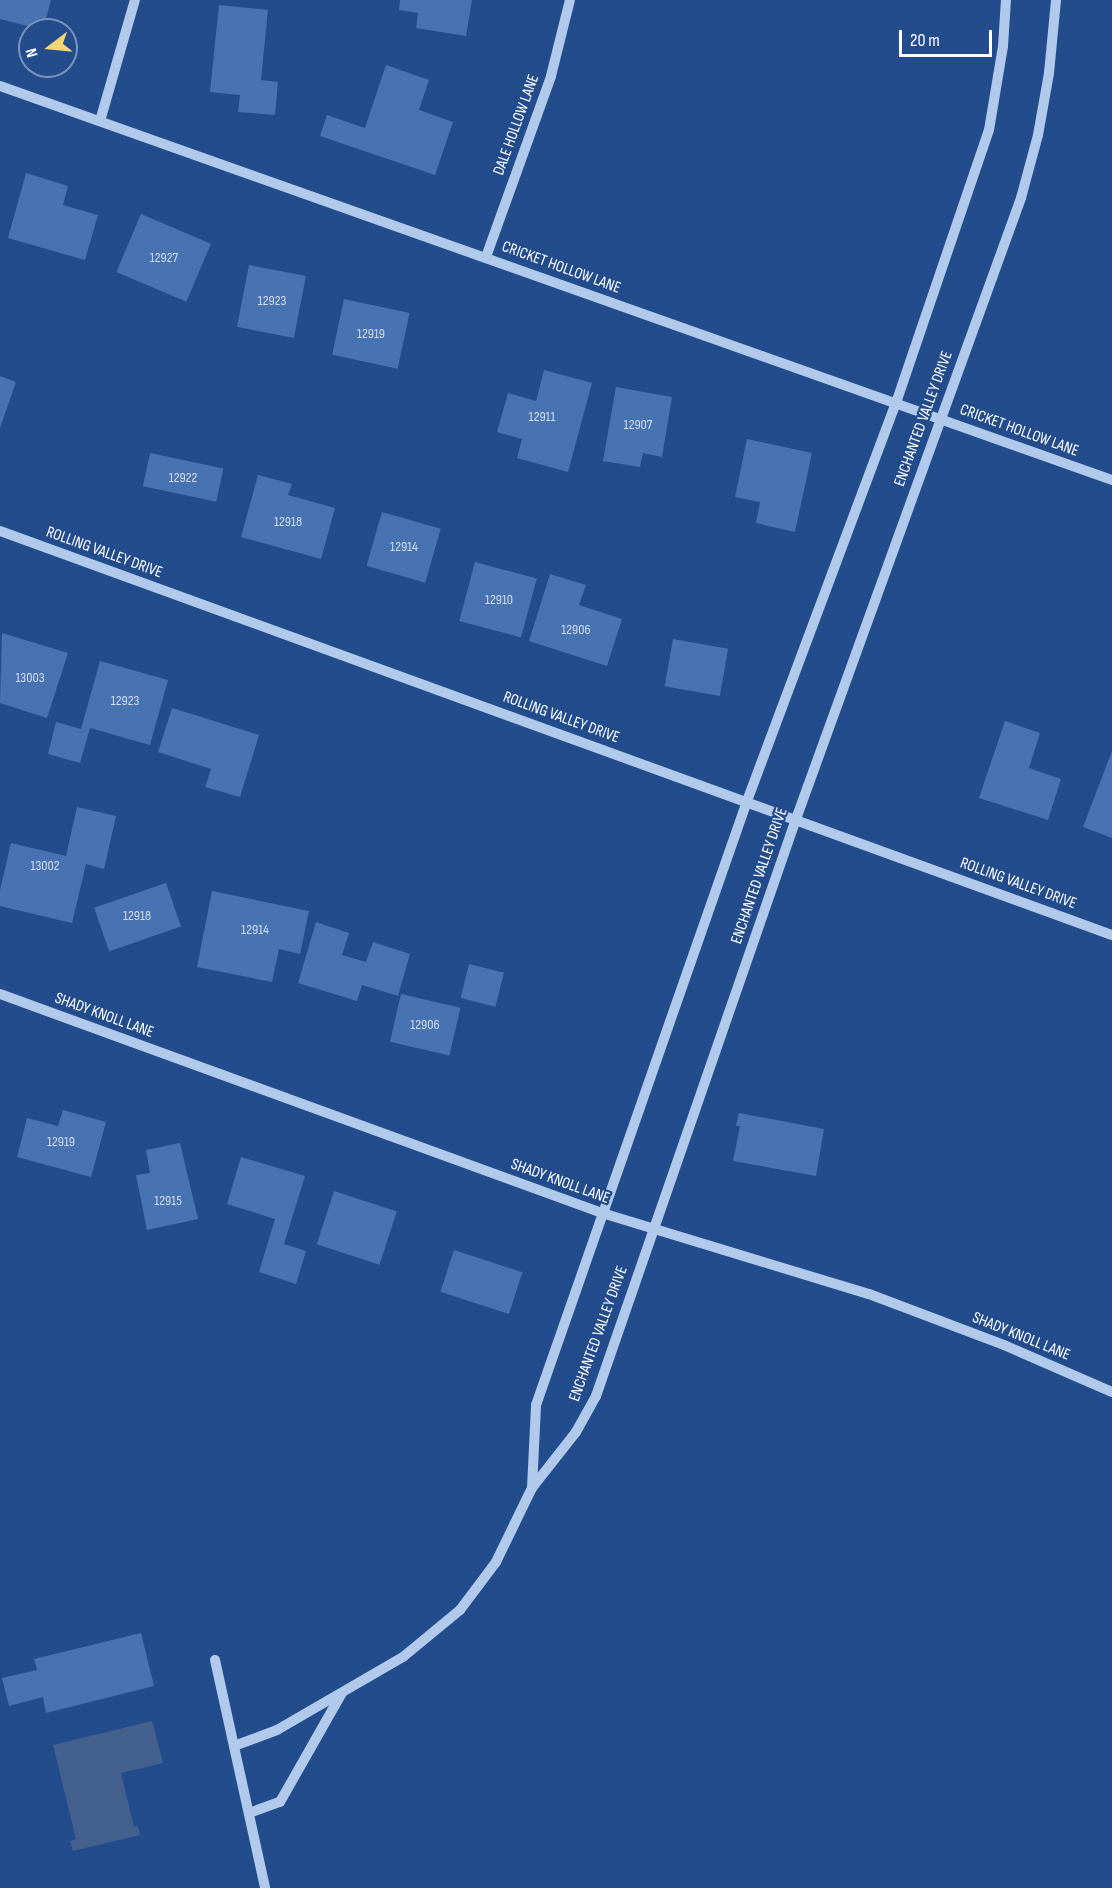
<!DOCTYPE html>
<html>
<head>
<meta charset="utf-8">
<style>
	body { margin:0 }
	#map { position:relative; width:1112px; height:1888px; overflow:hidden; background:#234c8d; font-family:"Sofia Sans Condensed",sans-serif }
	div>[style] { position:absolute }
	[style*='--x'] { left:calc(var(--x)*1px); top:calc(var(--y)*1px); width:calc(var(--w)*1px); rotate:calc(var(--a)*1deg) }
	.water>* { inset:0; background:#43608f }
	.building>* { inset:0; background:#4773b2; transform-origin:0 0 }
	.minor>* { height:10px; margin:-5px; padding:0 5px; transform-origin:5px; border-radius:5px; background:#b1c9eb }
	span { translate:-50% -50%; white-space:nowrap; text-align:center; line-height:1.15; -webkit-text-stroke:4.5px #234c8d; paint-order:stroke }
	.number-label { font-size:14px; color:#d1dcec }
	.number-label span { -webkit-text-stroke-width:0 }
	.street-label { font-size:16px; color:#fff }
	.north { position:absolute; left:18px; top:18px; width:60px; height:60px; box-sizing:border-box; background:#234c8d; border:2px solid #7b94bb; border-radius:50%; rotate:254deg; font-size:16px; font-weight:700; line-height:24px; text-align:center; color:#fff }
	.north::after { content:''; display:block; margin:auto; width:21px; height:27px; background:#f7d774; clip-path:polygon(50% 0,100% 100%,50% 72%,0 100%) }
	.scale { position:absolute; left:899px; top:30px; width:93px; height:27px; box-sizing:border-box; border:3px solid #fff; border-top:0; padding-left:8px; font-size:18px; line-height:21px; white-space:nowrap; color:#fff; -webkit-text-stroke:4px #234c8d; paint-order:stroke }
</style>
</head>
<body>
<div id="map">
	<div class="water">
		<div style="clip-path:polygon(152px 1721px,163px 1763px,121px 1773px,134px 1827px,138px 1826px,140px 1835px,73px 1851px,70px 1841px,76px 1839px,53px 1745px)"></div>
	</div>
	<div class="building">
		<div style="clip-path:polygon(0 0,51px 0,43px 30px,0 19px)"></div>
		<div style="clip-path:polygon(400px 0,472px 0,466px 36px,416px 28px,418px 13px,399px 10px)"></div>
		<div style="clip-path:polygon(219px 5px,268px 10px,261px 80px,278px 82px,275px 115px,238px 112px,240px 95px,210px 92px)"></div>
		<div style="clip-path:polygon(386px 65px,429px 80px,419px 110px,453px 122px,435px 175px,320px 136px,327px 115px,365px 128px)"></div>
		<div style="clip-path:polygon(26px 173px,68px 186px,63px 205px,98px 215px,85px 260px,8px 238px)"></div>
		<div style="left:141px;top:214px;width:76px;height:63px;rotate:23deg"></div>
		<div style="left:249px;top:265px;width:58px;height:63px;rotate:11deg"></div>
		<div style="left:344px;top:299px;width:67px;height:57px;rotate:12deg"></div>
		<div style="clip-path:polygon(544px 370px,592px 383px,568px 472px,517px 458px,522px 439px,497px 432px,508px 393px,536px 401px)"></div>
		<div style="clip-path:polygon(0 376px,16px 382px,0 428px)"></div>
		<div style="clip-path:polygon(616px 387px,672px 397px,662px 457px,643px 453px,640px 467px,603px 461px)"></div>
		<div style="clip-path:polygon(747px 439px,812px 453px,795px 532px,756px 523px,760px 502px,735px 497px)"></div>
		<div style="left:150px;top:453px;width:75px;height:34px;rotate:12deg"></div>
		<div style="clip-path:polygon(258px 475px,292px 484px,288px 495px,335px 508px,321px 559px,241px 537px)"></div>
		<div style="left:382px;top:512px;width:61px;height:56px;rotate:16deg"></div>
		<div style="left:475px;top:562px;width:64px;height:61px;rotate:15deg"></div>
		<div style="clip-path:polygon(550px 574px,586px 585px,579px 605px,622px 619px,607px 666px,529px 641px)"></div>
		<div style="clip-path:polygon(2px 633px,68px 653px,47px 718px,0 703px)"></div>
		<div style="left:673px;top:639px;width:56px;height:48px;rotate:10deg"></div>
		<div style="clip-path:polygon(100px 661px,168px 680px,150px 745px,90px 728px,80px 763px,48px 754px,56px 722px,81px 729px)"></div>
		<div style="clip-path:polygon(172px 708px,259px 735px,240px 797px,205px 787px,211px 769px,158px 752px)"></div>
		<div style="clip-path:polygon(1005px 721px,1040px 733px,1029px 768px,1061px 779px,1048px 820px,979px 798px)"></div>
		<div style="clip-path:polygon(1112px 751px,1112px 838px,1083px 827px)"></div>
		<div style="clip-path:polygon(77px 807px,116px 816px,104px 869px,86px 864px,72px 923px,0 906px,0 890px,11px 843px,66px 856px)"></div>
		<div style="left:166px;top:883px;width:46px;height:76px;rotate:71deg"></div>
		<div style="clip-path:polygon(212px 891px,309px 911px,300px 954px,279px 949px,272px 982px,197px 967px)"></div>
		<div style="clip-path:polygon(316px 922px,349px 933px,342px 955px,366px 962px,373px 942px,410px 954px,398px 996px,362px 985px,357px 1001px,298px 983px)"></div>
		<div style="left:469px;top:964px;width:36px;height:35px;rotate:14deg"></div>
		<div style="left:401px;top:994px;width:61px;height:49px;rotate:13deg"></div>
		<div style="clip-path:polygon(63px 1110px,106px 1122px,91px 1177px,17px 1157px,27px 1118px,58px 1126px)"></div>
		<div style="clip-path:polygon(739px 1113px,824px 1129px,816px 1176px,733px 1161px,740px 1126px,736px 1126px)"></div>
		<div style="clip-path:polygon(180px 1143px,198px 1219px,147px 1230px,136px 1175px,150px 1173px,146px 1150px)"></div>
		<div style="clip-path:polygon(241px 1157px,305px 1176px,284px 1244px,306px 1251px,296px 1284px,259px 1272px,275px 1219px,227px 1204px)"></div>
		<div style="left:334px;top:1191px;width:66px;height:56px;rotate:18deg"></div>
		<div style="left:454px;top:1250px;width:72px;height:44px;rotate:18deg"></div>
		<div style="clip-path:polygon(141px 1633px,154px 1686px,46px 1713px,43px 1697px,9px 1706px,2px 1678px,37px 1670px,34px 1659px)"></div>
	</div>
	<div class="minor">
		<div style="--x:0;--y:86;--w:1180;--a:19.51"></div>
		<div style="--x:100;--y:121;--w:126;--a:-73.9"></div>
		<div style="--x:486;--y:257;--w:192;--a:-70.2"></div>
		<div style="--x:551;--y:76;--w:78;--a:-76"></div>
		<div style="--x:0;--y:531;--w:1183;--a:19.97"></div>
		<div style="--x:0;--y:994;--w:641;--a:19.99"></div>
		<div style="--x:602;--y:1213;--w:279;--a:16.9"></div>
		<div style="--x:869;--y:1294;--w:144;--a:20.7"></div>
		<div style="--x:1004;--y:1345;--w:118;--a:23.5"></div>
		<div style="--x:532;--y:1488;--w:83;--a:-87.2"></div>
		<div style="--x:536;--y:1405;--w:640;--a:-70.74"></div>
		<div style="--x:747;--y:801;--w:425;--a:-69.5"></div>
		<div style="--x:896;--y:403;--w:288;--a:-71.2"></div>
		<div style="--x:989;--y:130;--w:85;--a:-80.5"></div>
		<div style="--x:1003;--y:46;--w:46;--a:-86.3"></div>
		<div style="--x:215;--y:1660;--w:233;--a:77.6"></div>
		<div style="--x:234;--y:1746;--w:46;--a:-20.4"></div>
		<div style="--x:277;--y:1730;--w:146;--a:-30.1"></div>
		<div style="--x:403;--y:1657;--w:74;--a:-39.5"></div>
		<div style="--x:460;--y:1610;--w:60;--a:-53.1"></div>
		<div style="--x:496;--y:1562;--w:82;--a:-64.1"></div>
		<div style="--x:532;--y:1488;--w:71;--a:-51.8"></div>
		<div style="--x:576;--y:1432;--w:41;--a:-60.9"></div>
		<div style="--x:596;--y:1396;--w:611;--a:-70.88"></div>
		<div style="--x:796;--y:819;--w:661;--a:-70.08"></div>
		<div style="--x:1021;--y:198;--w:65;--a:-74.9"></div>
		<div style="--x:1038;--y:135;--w:63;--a:-79.9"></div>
		<div style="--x:1049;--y:73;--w:73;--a:-84.5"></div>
		<div style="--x:249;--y:1813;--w:33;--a:-20"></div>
		<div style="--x:280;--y:1802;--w:125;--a:-60.4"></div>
	</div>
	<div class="number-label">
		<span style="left:164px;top:258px">12927</span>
		<span style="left:272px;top:301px">12923</span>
		<span style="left:371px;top:334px">12919</span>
		<span style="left:542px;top:417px">12911</span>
		<span style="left:638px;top:425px">12907</span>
		<span style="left:183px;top:478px">12922</span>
		<span style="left:288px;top:522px">12918</span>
		<span style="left:404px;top:547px">12914</span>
		<span style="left:499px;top:600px">12910</span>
		<span style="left:576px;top:630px">12906</span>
		<span style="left:30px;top:678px">13003</span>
		<span style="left:125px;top:701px">12923</span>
		<span style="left:45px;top:866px">13002</span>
		<span style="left:137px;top:916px">12918</span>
		<span style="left:255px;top:930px">12914</span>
		<span style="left:425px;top:1025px">12906</span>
		<span style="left:61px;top:1142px">12919</span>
		<span style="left:168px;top:1201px">12915</span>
	</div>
	<div class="street-label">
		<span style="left:517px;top:125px;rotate:-70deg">DALE HOLLOW LANE</span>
		<span style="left:561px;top:268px;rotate:20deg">CRICKET HOLLOW LANE</span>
		<span style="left:924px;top:419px;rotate:-70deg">ENCHANTED VALLEY DRIVE</span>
		<span style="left:1019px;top:431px;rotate:20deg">CRICKET HOLLOW LANE</span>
		<span style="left:104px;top:553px;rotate:20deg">ROLLING VALLEY DRIVE</span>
		<span style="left:561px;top:718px;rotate:20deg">ROLLING VALLEY DRIVE</span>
		<span style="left:760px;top:876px;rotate:-71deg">ENCHANTED VALLEY DRIVE</span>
		<span style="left:1018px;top:884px;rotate:20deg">ROLLING VALLEY DRIVE</span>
		<span style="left:104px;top:1016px;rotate:20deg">SHADY KNOLL LANE</span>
		<span style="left:560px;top:1182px;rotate:20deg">SHADY KNOLL LANE</span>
		<span style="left:599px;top:1334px;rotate:-70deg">ENCHANTED VALLEY DRIVE</span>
		<span style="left:1021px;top:1337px;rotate:22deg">SHADY KNOLL LANE</span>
	</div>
	<div class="north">N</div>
	<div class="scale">20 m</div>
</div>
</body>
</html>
